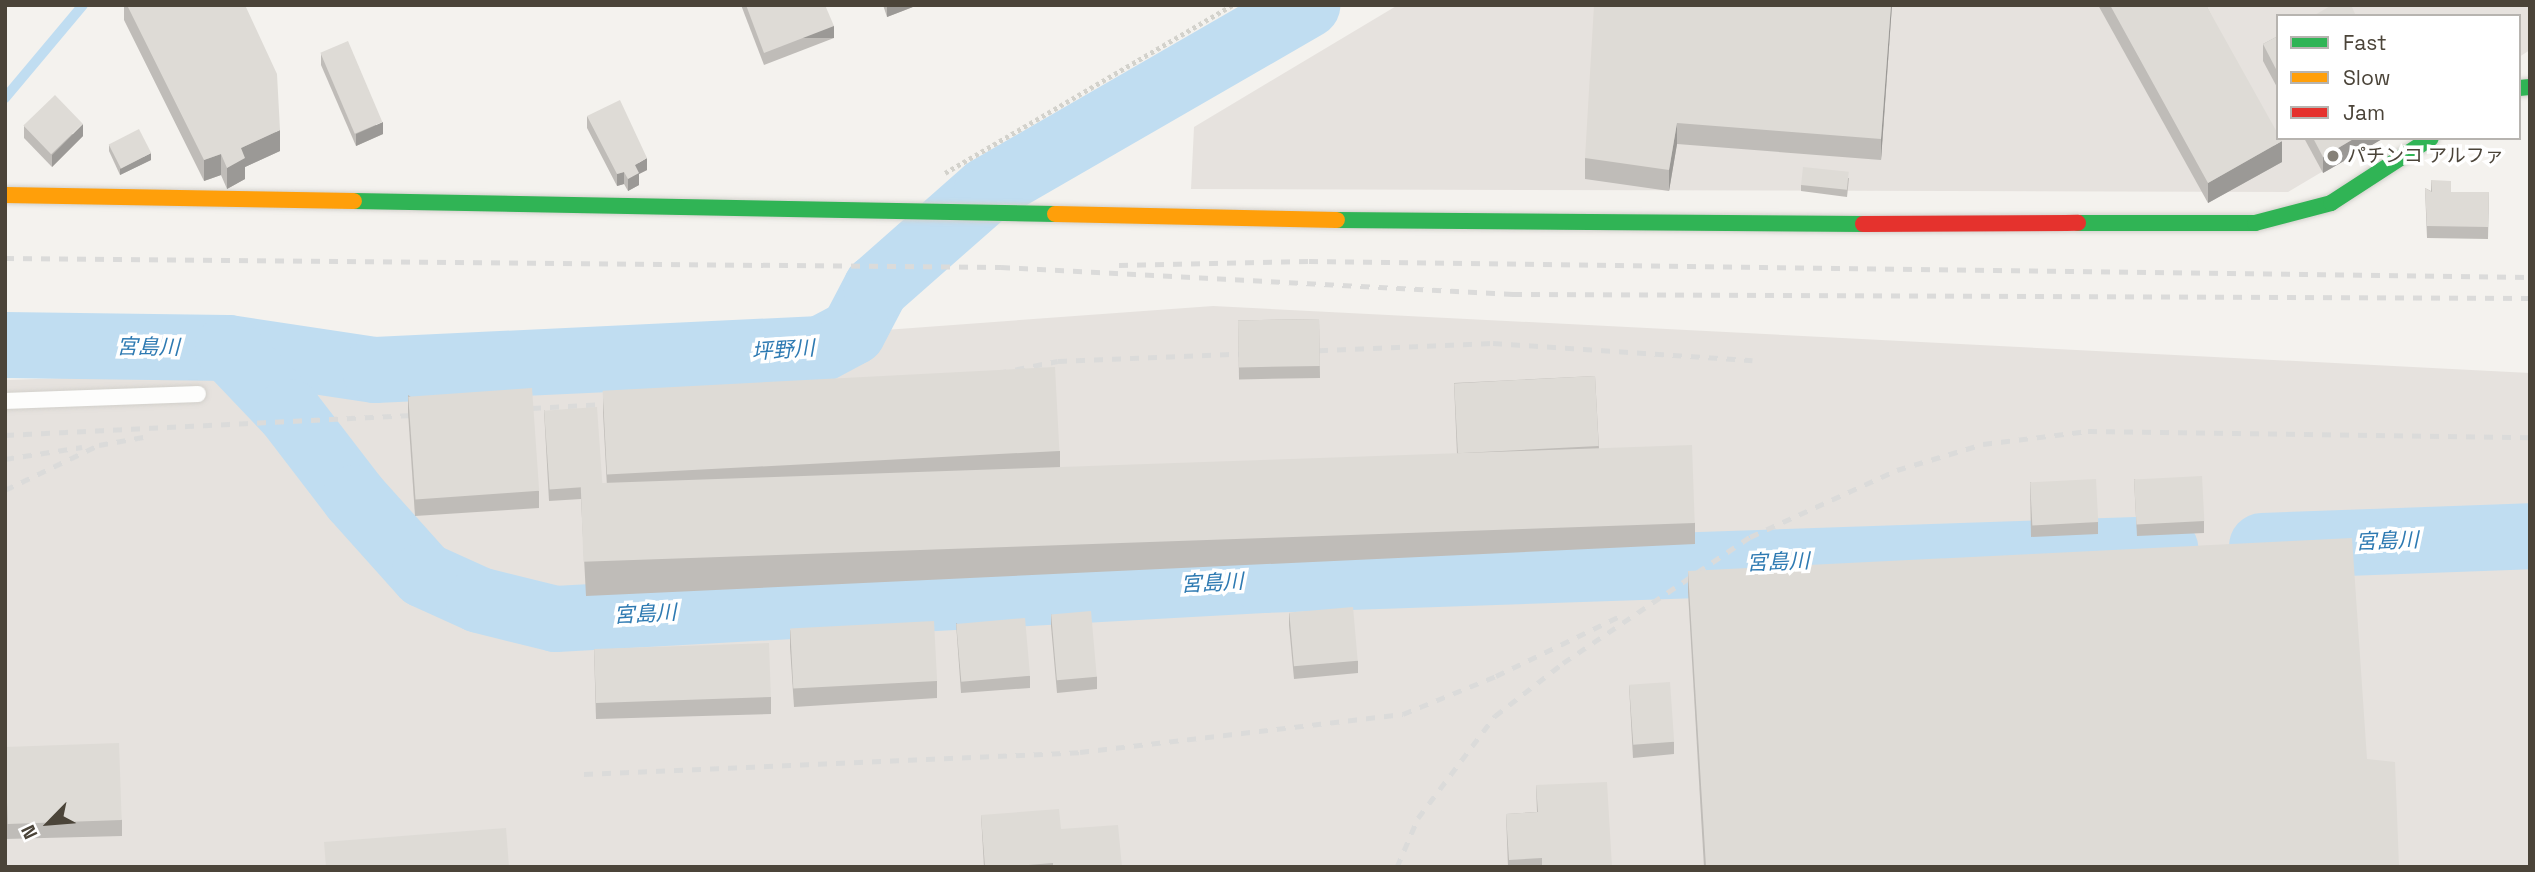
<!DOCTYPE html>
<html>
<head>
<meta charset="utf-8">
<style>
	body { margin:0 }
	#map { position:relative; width:2535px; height:872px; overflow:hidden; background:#f4f2ee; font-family:"Space Grotesk","Noto Sans JP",sans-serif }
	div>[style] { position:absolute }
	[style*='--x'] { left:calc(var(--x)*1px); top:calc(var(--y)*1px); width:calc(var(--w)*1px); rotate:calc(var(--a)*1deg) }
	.industrial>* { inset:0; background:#e6e2de }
	.stream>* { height:10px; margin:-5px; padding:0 5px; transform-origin:5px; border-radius:5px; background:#c0ddf1 }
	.river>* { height:66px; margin:-33px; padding:0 33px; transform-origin:33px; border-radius:33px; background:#c0ddf1 }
	.path>* { height:4.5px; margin-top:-2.25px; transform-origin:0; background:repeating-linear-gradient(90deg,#d3d2cc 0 3.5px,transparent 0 7px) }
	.roads { filter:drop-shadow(0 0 2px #d2d0cb) drop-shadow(0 0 2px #d2d0cb) }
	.lane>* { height:16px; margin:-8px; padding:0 8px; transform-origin:8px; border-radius:8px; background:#fdfdfc }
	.fast>* { height:16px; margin:-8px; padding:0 8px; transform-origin:8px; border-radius:8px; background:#30b455 }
	.slow>* { height:16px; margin:-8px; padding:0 8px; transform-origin:8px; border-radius:8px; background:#ff9f0a }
	.jam>* { height:16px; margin:-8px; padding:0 8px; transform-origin:8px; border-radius:8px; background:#e5322d }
	.rail>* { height:5px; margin-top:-2.5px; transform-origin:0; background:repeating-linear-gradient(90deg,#dbdbda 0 9px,transparent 0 18px) }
	.wall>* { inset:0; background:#bfbcb8; transform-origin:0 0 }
	.shaded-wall>* { inset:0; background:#9b9996; transform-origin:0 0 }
	.building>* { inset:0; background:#dedbd6; transform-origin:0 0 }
	.dots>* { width:19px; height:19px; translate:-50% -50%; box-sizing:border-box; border:4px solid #fff; border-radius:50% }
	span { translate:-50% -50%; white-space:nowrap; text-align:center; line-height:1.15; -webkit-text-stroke:7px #fff; paint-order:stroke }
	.poi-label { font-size:19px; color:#4b4439 }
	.left { translate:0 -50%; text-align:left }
	.water-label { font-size:21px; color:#2e7ab2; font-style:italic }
	.frame { position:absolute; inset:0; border:7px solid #4b4439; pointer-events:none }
	.legend { position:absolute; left:2276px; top:14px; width:245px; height:126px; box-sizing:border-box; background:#fff; border:2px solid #b7b4b0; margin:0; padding:9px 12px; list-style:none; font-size:21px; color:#4b4439 }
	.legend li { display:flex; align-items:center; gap:14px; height:35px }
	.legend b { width:35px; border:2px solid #b7b4b0 }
	.north { position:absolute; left:14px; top:788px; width:70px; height:70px; -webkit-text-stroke:5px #fff; paint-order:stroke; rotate:245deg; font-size:19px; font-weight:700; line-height:28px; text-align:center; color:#4b4439 }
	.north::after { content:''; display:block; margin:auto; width:24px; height:32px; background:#4b4439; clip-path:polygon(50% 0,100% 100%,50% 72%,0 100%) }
</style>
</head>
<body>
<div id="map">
	<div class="industrial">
		<div style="clip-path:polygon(1398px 5px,2530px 5px,2530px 50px,2519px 57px,2519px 16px,2278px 16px,2278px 138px,2379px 138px,2288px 192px,1191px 189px,1194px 127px)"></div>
		<div style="clip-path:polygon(1213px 306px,2530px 373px,2530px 867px,5px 867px,5px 380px,349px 369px)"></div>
	</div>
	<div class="stream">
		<div style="--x:5;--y:98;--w:121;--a:-50"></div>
	</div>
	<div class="river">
		<div style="--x:5;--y:345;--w:223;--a:0.8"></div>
		<div style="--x:228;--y:348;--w:149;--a:8.5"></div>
		<div style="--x:375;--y:370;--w:446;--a:-2.7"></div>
		<div style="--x:821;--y:349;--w:36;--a:-28"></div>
		<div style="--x:853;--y:332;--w:50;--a:-62.4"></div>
		<div style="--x:876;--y:288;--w:148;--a:-41.4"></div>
		<div style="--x:987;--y:190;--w:370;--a:-30"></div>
		<div style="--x:228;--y:348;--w:88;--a:46.4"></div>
		<div style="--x:289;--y:412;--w:108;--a:52.5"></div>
		<div style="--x:355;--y:498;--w:103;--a:48.1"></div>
		<div style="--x:424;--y:575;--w:60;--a:24.4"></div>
		<div style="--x:479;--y:600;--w:79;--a:13.9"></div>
		<div style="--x:556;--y:619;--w:708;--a:-3.16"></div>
		<div style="--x:1263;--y:580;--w:903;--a:-1.97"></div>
		<div style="--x:2262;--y:546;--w:268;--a:-2.1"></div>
	</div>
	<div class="path">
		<div style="--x:945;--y:173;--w:333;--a:-30.3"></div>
	</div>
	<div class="roads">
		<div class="lane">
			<div style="--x:5;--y:401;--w:193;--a:-2.1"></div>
		</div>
		<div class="fast">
			<div style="--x:2519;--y:88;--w:11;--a:-5"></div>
			<div style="--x:354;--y:201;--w:701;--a:1.06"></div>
			<div style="--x:1337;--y:220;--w:526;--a:0.44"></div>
			<div style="--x:2078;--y:223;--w:177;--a:0"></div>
			<div style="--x:2255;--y:223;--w:79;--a:-14.7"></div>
			<div style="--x:2331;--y:203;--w:119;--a:-33"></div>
		</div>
		<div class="slow">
			<div style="--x:5;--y:195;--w:349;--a:1"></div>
			<div style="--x:1055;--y:214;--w:282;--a:1.2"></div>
		</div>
		<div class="jam">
			<div style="--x:1863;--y:224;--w:215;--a:-0.3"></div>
		</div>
	</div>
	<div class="rail">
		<div style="--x:5;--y:258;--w:996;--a:0.52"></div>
		<div style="--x:1001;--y:267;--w:513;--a:3.02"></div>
		<div style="--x:1513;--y:294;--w:1017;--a:0.23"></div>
		<div style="--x:1119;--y:265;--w:190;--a:-1.2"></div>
		<div style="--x:1309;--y:261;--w:1221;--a:0.75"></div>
		<div style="--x:1301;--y:351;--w:192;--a:-2.4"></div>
		<div style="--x:1493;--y:343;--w:260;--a:3.8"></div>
		<div style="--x:998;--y:373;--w:61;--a:-11.3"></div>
		<div style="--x:1058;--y:361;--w:198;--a:-2.3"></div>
		<div style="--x:514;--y:409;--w:108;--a:-3.2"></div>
		<div style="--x:5;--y:435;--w:423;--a:-2.8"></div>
		<div style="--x:5;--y:459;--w:78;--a:-8.9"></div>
		<div style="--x:5;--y:490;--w:104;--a:-25.6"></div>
		<div style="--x:99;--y:445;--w:45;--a:-10.3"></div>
		<div style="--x:584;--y:774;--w:496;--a:-2.5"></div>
		<div style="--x:1080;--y:752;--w:325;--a:-6.7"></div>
		<div style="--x:1403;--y:714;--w:100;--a:-22.2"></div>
		<div style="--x:1496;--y:676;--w:136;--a:-25.8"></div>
		<div style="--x:1397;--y:867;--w:53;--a:-66.8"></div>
		<div style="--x:1418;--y:818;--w:128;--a:-53"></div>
		<div style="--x:1495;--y:716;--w:86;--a:-37.9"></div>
		<div style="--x:1563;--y:663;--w:225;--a:-34"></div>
		<div style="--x:1750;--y:537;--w:162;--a:-24.5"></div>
		<div style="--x:1897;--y:470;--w:90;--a:-16.8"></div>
		<div style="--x:1983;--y:444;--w:106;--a:-7.1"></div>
		<div style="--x:2088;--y:431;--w:442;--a:0.8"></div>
	</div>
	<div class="wall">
		<div style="clip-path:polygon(124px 5px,245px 5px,280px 151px,245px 167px,245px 179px,227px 189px,221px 175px,204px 181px,124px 20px)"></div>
		<div style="clip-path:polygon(741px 5px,825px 5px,834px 38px,764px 65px)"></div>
		<div style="clip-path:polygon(883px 5px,918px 5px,887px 17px)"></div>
		<div style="clip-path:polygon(1892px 5px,1881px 160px,1677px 144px,1669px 191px,1585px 179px,1585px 158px)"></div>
		<div style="clip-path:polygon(2098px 5px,2206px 5px,2282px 162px,2208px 203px)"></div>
		<div style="clip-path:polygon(2278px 36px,2278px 89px,2263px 61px,2263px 44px)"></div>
		<div style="clip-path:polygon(321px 53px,383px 134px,356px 146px,321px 65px)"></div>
		<div style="clip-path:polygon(587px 116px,647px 170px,639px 174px,639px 185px,628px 191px,624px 184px,617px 186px,587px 128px)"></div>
		<div style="clip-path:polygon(24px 126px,83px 136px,52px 167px,24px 138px)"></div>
		<div style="clip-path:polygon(2304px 138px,2384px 138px,2323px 173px)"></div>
		<div style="clip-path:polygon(109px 145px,151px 160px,120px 175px,109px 151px)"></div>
		<div style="clip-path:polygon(1849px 178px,1847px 197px,1801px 191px,1801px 185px)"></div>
		<div style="clip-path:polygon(2431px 180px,2451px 192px,2489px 192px,2488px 239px,2427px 238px,2425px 188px,2431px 191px)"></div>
		<div style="left:1319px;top:319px;width:59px;height:81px;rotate:89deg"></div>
		<div style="clip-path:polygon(1595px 376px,1599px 449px,1695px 523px,1695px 544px,586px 596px,581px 499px,549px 501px,544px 410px,602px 487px,607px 487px,603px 412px,603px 391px,1060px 451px,1060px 469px,1457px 454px,1454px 383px)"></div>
		<div style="clip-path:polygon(408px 395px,539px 491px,539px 508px,415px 516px,408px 412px)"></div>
		<div style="clip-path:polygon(2134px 479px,2204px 521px,2204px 533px,2137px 536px)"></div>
		<div style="clip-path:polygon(2030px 482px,2098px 522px,2098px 534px,2031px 537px)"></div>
		<div style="clip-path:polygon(1688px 571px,2367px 759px,2399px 867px,1704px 867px,1688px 592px)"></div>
		<div style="clip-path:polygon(1289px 613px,1358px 661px,1358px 673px,1294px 679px,1289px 625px)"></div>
		<div style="clip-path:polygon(1051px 614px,1097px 677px,1097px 689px,1057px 693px,1051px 626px)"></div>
		<div style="clip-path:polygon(956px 623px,1030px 676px,1030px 688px,961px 693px)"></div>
		<div style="clip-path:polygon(790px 630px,937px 681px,937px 698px,794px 707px,790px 647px)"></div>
		<div style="clip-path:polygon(594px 649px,771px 697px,771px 714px,596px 719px)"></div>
		<div style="clip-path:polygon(1629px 685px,1674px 742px,1674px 754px,1633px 758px)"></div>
		<div style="clip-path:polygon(5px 746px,122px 820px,122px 836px,5px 839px)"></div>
		<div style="clip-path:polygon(1536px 785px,1612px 867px,1508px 867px,1506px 814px,1537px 812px)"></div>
		<div style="clip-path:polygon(981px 815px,1061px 829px,1122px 867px,984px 867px)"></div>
	</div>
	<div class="shaded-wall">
		<div style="clip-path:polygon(887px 5px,918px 5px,887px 17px)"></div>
		<div style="clip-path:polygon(1891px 5px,1892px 5px,1881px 160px,1881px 139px)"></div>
		<div style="left:834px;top:26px;width:12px;height:75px;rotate:90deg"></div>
		<div style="clip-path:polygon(383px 122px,383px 134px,356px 146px,356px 134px)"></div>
		<div style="clip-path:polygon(1677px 123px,1677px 144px,1669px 191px,1669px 170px)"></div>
		<div style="clip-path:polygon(83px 124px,83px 136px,52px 167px,52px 155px)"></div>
		<div style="clip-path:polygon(280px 130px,280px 151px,245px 167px,245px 179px,227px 189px,227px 168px,241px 148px)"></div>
		<div style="clip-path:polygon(2355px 138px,2384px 138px,2323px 173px,2323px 157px)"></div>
		<div style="clip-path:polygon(2282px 141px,2282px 162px,2208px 203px,2208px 183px)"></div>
		<div style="clip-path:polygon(151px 153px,151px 160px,120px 175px,120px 169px)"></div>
		<div style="clip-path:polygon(221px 154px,221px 175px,204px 181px,204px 160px)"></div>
		<div style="clip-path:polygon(647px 158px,647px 170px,639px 174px,639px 185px,628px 191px,628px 179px,635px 165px)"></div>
		<div style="clip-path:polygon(624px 172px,624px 184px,617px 186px,617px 174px)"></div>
	</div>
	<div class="building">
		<div style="clip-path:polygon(127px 5px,245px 5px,277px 74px,280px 130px,241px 148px,245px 158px,227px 168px,221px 154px,204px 160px)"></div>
		<div style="clip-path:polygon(746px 5px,825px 5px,834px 26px,764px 53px)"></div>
		<div style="clip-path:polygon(1594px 5px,1891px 5px,1881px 139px,1677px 123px,1669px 170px,1585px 158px)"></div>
		<div style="clip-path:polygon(2110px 5px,2206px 5px,2278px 134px,2278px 138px,2280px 138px,2282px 141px,2208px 183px)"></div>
		<div style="clip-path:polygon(2332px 5px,2351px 5px,2356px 16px,2313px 16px)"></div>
		<div style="clip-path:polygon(2278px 36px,2278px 73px,2263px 44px)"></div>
		<div style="left:348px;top:41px;width:88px;height:30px;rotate:67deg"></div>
		<div style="left:55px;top:95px;width:40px;height:44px;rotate:46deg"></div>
		<div style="clip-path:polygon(620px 100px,647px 158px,635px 165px,639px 173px,628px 179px,624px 172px,617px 174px,587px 116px)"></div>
		<div style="left:139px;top:129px;width:27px;height:34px;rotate:63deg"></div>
		<div style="clip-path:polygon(2313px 138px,2355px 138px,2323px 157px)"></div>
		<div style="left:1803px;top:167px;width:46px;height:18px;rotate:6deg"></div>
		<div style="clip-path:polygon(2431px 180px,2451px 181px,2451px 192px,2489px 192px,2488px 227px,2427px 226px,2425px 188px,2432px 192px)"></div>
		<div style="left:1319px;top:319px;width:47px;height:81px;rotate:89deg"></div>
		<div style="left:1055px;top:367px;width:84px;height:453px;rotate:87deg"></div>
		<div style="left:1595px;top:376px;width:70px;height:141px;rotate:87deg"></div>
		<div style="left:532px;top:388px;width:103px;height:124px;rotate:86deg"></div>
		<div style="left:597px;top:407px;width:79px;height:53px;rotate:86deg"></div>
		<div style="left:1692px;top:445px;width:78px;height:1112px;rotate:88deg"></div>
		<div style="left:2202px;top:476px;width:45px;height:68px;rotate:87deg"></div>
		<div style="left:2096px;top:479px;width:43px;height:66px;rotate:87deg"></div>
		<div style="clip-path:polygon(2352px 538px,2367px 759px,2395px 762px,2399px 867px,1706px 867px,1688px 571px)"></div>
		<div style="left:1353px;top:607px;width:54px;height:64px;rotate:85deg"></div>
		<div style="left:1091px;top:611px;width:66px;height:40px;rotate:85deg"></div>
		<div style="left:1025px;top:618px;width:58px;height:69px;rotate:85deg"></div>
		<div style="left:934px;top:621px;width:60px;height:144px;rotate:87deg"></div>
		<div style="left:769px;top:643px;width:54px;height:175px;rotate:88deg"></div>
		<div style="left:1670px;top:682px;width:60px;height:41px;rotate:86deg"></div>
		<div style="left:119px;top:743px;width:77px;height:114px;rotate:88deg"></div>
		<div style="clip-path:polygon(1607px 782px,1612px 867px,1542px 867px,1542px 858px,1509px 860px,1506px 814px,1538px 812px,1536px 785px)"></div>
		<div style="clip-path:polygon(1059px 809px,1061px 829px,1118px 825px,1122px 867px,1053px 867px,1053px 863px,1004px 867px,985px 867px,981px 815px)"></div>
		<div style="clip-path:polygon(506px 828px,509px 867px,326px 867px,324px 842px)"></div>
	</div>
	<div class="dots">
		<div style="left:2333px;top:156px;background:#868178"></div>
	</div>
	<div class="poi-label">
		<span class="left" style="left:2347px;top:156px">パチンコ アルファ</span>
	</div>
	<div class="water-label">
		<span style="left:148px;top:347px;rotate:1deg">宮島川</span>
		<span style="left:783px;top:350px;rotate:-4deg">坪野川</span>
		<span style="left:2387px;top:541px;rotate:-2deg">宮島川</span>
		<span style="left:1778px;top:562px;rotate:-2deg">宮島川</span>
		<span style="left:1212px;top:583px;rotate:-3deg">宮島川</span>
		<span style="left:645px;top:614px;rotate:-3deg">宮島川</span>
	</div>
	<div class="frame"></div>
	<ul class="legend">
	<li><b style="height:9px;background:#30b455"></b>Fast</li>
	<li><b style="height:9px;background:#ff9f0a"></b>Slow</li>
	<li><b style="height:9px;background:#e5322d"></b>Jam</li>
	</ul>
	<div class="north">N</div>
</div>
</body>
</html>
